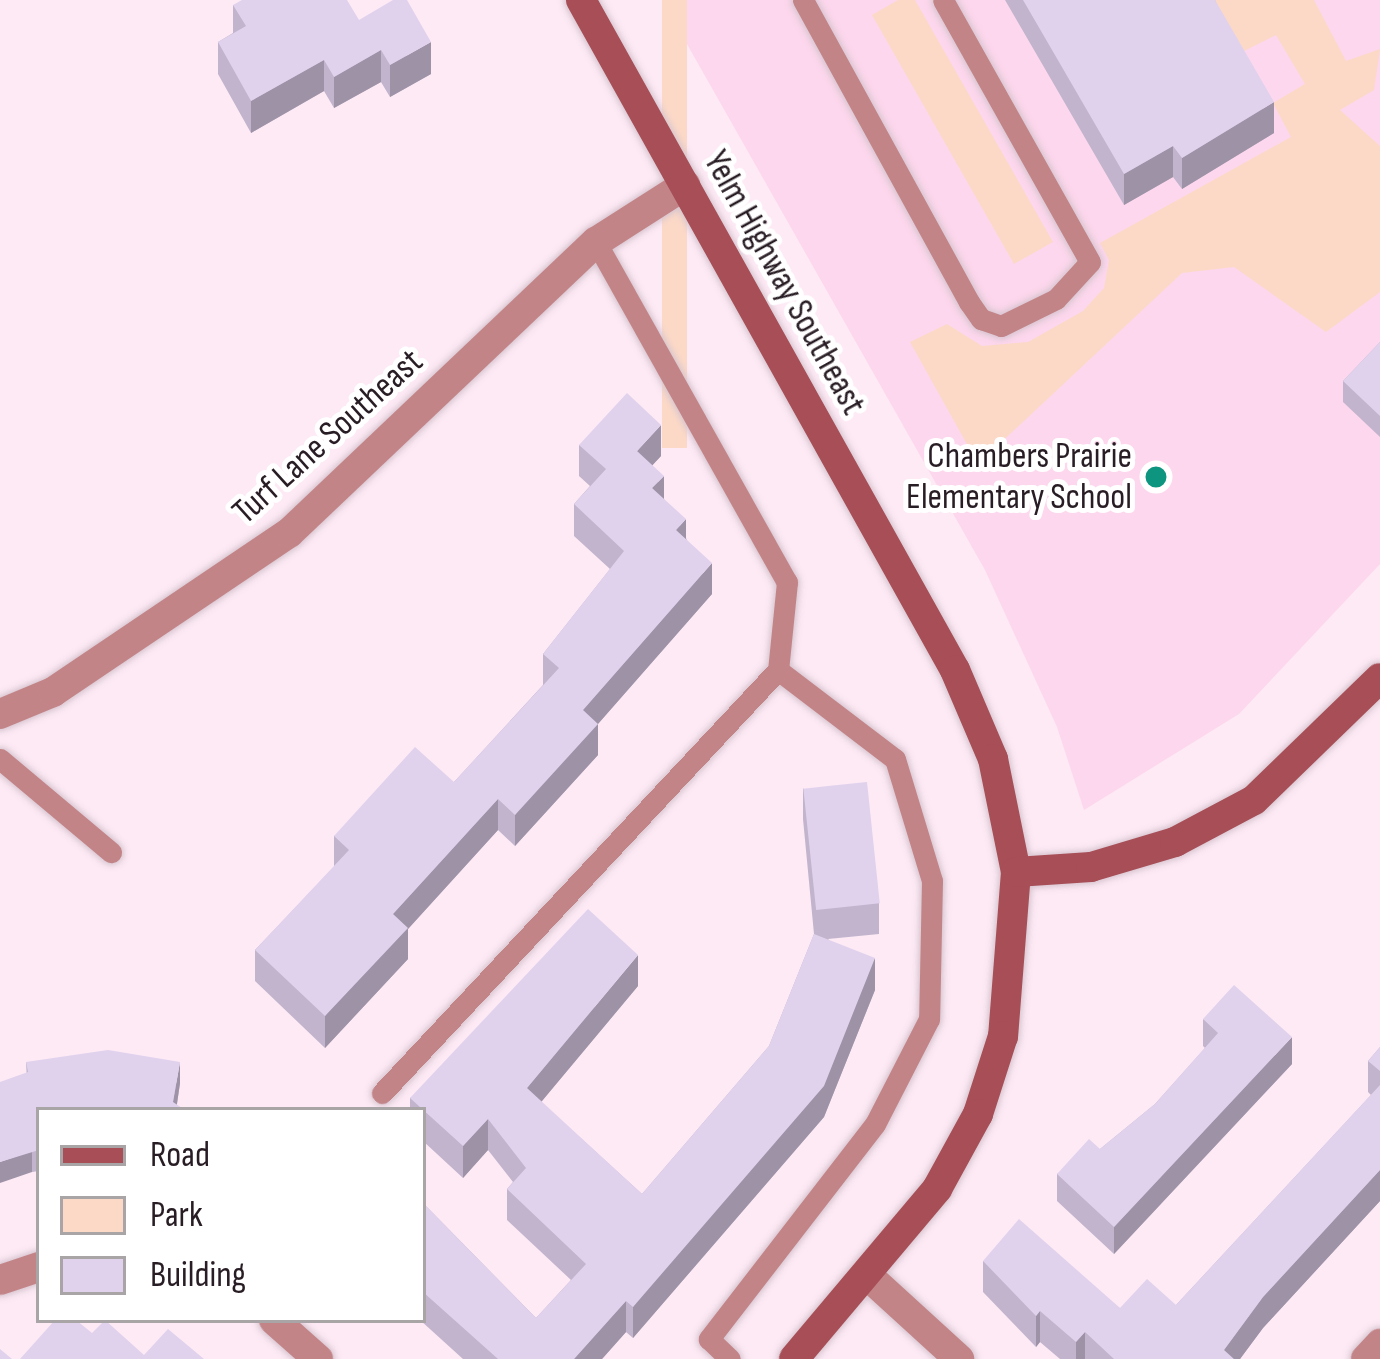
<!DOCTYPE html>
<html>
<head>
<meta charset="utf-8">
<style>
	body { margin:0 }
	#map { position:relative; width:1380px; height:1359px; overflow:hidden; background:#fdeaf5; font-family:"Sofia Sans Condensed",sans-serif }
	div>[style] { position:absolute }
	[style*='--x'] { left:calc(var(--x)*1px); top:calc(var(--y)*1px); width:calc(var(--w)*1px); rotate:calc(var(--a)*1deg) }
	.built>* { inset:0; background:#fdd7ed }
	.green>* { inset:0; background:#fcd9c7; transform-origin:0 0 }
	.roads { filter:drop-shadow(0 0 3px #d7c5cf) drop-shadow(0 0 3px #d7c5cf) }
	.lane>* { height:21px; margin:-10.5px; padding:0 10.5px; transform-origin:10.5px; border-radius:10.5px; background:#c38488 }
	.street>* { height:30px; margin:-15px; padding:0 15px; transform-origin:15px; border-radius:15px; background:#c38488 }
	.secondary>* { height:30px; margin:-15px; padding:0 15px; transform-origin:15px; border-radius:15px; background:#a74e57 }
	.wall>* { inset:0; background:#c1b4cc }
	.shaded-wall>* { inset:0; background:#9d92a6 }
	.building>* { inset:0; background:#e0d1ed; transform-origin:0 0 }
	.dots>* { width:33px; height:33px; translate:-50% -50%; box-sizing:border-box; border:6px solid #fff; border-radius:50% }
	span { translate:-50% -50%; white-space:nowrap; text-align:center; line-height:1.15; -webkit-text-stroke:10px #fff; paint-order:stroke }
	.street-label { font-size:36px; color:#281d24 }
	.poi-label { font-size:36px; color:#281d24 }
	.right { translate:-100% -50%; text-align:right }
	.legend { position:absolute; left:36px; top:1107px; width:390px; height:216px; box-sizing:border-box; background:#fff; border:3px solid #a9a5a7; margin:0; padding:15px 21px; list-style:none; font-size:36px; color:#281d24 }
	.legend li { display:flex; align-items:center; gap:24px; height:60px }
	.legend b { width:60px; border:3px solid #a9a5a7 }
</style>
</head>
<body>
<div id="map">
	<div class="built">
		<div style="clip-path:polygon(662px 0,1380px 0,1380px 564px,1239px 714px,1084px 810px,1057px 727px,985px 570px)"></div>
	</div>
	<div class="green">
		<div style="left:662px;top:0;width:25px;height:448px"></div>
		<div style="clip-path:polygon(898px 0,915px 0,1053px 242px,1014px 264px,872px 15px)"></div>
		<div style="clip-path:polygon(1213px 0,1314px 0,1346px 61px,1380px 49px,1374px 90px,1340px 110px,1380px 146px,1380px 292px,1326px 332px,1234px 267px,1182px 273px,978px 464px,910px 342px,947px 324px,982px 346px,1028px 342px,1083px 311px,1104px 288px,1109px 260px,1100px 243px,1291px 137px,1273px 103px,1305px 84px,1276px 35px,1242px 52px)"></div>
	</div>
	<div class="roads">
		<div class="lane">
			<div style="--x:803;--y:0;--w:345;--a:61.2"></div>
			<div style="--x:969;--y:302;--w:21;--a:55"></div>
			<div style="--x:981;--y:319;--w:21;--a:19"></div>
			<div style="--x:1001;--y:326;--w:61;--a:-26.1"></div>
			<div style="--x:1056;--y:299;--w:50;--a:-47.4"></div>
			<div style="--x:1090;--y:262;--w:300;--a:-119.3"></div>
			<div style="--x:596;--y:242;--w:390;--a:60.7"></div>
			<div style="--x:787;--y:582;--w:88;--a:95.8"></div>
			<div style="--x:778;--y:670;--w:147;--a:37.3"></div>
			<div style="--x:895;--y:759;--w:127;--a:73.1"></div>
			<div style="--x:932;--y:881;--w:138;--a:91.2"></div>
			<div style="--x:929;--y:1019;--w:118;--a:117.2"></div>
			<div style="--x:875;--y:1124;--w:272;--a:127.7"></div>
			<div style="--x:709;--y:1339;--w:29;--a:44"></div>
			<div style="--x:0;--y:759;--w:145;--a:40"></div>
			<div style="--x:382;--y:1093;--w:579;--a:-46.89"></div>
		</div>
		<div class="street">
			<div style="--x:0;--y:714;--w:57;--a:-22.5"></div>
			<div style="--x:53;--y:692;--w:285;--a:-34"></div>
			<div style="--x:289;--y:533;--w:423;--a:-43.5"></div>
			<div style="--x:596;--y:242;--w:106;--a:-32.6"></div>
			<div style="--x:867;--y:1275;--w:125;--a:42.4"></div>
			<div style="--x:0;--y:1280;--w:41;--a:-18.4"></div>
			<div style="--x:274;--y:1320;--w:59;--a:41.6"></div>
			<div style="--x:1366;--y:1359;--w:21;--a:-47"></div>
		</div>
		<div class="secondary">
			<div style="--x:581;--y:0;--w:767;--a:60.83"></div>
			<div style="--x:955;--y:670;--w:97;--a:66.9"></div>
			<div style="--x:993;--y:759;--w:115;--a:78.5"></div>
			<div style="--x:1016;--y:872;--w:165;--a:94.5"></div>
			<div style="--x:1003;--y:1036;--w:82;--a:107.8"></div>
			<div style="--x:978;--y:1114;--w:85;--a:118.7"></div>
			<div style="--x:937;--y:1189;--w:222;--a:130.1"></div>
			<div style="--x:1016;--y:872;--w:75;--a:-3.8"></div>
			<div style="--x:1091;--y:867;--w:88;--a:-16.6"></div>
			<div style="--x:1175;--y:842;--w:89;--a:-28"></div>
			<div style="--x:1254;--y:800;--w:175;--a:-44.1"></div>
		</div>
	</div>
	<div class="wall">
		<div style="clip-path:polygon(1005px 0,1215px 0,1274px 133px,1182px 189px,1173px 177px,1124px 205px)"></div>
		<div style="clip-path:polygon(233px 5px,359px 20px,431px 74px,390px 97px,381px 82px,334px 108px,324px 91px,251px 133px,218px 74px,218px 42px,233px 33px)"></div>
		<div style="clip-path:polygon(1380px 342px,1380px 437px,1343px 402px,1343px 381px)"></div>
		<div style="clip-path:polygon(579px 445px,661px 456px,652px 465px,664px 499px,686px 538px,712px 594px,598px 724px,598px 755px,515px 846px,498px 830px,408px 929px,408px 959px,325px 1048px,255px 981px,255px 950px,334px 867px,334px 836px,454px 782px,543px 685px,543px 654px,610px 569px,574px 536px,574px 504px,590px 486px,579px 476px)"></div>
		<div style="clip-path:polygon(803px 788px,879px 903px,879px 934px,828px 939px,875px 990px,824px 1117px,633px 1338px,626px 1332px,602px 1359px,463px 1359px,420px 1320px,423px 1320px,423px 1203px,536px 1318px,571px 1280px,507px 1220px,507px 1189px,513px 1182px,488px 1150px,463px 1178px,423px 1141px,423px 1110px,410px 1110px,410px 1098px,638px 986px,541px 1102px,642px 1194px,769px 1046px,814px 934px,803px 819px)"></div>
		<div style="clip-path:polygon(1203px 1019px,1292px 1064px,1114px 1254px,1057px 1201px,1057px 1174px,1100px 1149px,1155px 1104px,1205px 1048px,1203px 1046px)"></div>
		<div style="clip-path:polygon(1380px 1047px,1380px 1201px,1263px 1328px,1240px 1359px,1060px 1359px,1040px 1342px,1036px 1347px,983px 1292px,983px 1261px,1120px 1308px,1176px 1305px,1371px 1095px,1368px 1092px,1368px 1061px)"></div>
		<div style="clip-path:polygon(26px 1062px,180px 1083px,177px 1104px,39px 1110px,39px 1171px,32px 1172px)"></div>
	</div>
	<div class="shaded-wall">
		<div style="clip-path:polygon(431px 42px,431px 74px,390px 97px,390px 65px)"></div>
		<div style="clip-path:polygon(381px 50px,381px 82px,334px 108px,334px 77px)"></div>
		<div style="clip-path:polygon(324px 60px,324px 91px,251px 133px,251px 101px)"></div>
		<div style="clip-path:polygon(1274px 102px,1274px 133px,1182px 189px,1182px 158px)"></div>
		<div style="clip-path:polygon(1173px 146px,1173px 177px,1124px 205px,1124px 174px)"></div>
		<div style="clip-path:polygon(661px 425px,661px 456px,637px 482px,637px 451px)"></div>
		<div style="clip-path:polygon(664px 476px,664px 507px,652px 488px)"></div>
		<div style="clip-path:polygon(686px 519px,686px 551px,676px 530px)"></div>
		<div style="clip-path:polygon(712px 563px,712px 594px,590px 733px,598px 724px,598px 755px,515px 846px,515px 815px,583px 710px)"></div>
		<div style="clip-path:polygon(498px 799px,498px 830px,408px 929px,408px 959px,325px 1048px,325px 1016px,393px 914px)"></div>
		<div style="clip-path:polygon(638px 955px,638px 986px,527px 1119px,527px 1088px)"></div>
		<div style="clip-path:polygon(875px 958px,875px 990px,824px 1117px,633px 1338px,633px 1307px)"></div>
		<div style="clip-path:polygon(1292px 1037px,1292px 1064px,1114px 1254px,1114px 1227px)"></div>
		<div style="clip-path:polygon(180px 1062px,180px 1083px,176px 1110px,173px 1102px)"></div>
		<div style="clip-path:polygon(488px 1119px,488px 1150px,463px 1178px,463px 1146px)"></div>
		<div style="clip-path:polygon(32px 1151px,32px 1172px,0 1183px,0 1162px)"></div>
		<div style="clip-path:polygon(1380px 1170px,1380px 1201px,1263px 1328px,1240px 1359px,1224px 1359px,1224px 1350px,1263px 1297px)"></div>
		<div style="clip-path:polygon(626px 1301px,626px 1332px,602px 1359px,574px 1359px)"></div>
		<div style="clip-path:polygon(1040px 1311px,1040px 1342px,1036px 1347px,1036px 1316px)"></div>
		<div style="clip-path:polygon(1085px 1332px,1085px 1359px,1076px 1359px,1076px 1342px)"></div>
	</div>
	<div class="building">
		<div style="clip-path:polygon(242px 0,347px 0,359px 20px,393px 0,407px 0,431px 42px,390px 65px,381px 50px,334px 77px,324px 60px,251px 101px,218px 42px,246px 26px,233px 5px)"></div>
		<div style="clip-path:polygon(1023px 0,1215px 0,1274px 102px,1182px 158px,1173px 146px,1124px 174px)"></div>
		<div style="clip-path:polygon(1380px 342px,1380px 416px,1343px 381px)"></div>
		<div style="clip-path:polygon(627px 393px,661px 425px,637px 451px,664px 476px,652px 488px,686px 519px,676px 530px,712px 563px,583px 710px,598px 724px,515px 815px,498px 799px,393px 914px,408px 928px,325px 1016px,255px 950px,349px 850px,334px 836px,415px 747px,454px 782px,559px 668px,543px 654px,624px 551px,574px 504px,606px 469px,579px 445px)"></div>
		<div style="left:867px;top:782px;width:122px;height:64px;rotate:84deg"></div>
		<div style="clip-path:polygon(588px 909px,638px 955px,527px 1088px,642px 1194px,769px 1046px,814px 934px,875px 958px,824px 1086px,633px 1307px,626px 1301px,574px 1359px,498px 1359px,423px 1292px,423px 1203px,536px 1318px,586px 1264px,507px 1189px,526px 1168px,488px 1119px,463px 1146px,410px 1098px)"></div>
		<div style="clip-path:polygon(1234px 985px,1292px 1037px,1114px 1227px,1057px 1174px,1089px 1139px,1100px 1149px,1155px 1104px,1218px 1033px,1203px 1019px)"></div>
		<div style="clip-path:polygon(1380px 1047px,1380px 1071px,1368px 1061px)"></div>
		<div style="clip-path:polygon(108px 1050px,180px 1062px,173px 1102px,185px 1110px,39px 1110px,39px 1150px,0 1162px,0 1082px,28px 1072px,26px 1062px)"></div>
		<div style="clip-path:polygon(1380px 1085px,1380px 1170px,1263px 1297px,1224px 1350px,1234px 1359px,1114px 1359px,1085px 1332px,1076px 1342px,1040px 1311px,1036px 1316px,983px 1261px,1019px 1219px,1120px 1308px,1147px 1279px,1176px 1305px)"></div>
		<div style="clip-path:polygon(55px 1320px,76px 1320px,92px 1333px,105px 1320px,144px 1355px,168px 1329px,204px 1359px,20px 1359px)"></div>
		<div style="clip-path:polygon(0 1349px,12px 1359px,0 1359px)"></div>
	</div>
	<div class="dots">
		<div style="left:1156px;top:477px;background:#0e9580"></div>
	</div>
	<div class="street-label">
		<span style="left:784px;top:283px;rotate:61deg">Yelm Highway Southeast</span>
		<span style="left:328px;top:437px;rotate:-42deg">Turf Lane Southeast</span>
	</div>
	<div class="poi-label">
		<span class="right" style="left:1132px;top:477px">Chambers Prairie<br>Elementary School</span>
	</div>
	<ul class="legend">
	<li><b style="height:15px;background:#a74e57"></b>Road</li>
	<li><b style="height:33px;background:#fcd9c7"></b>Park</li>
	<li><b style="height:33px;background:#e0d1ed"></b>Building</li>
	</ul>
</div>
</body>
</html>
